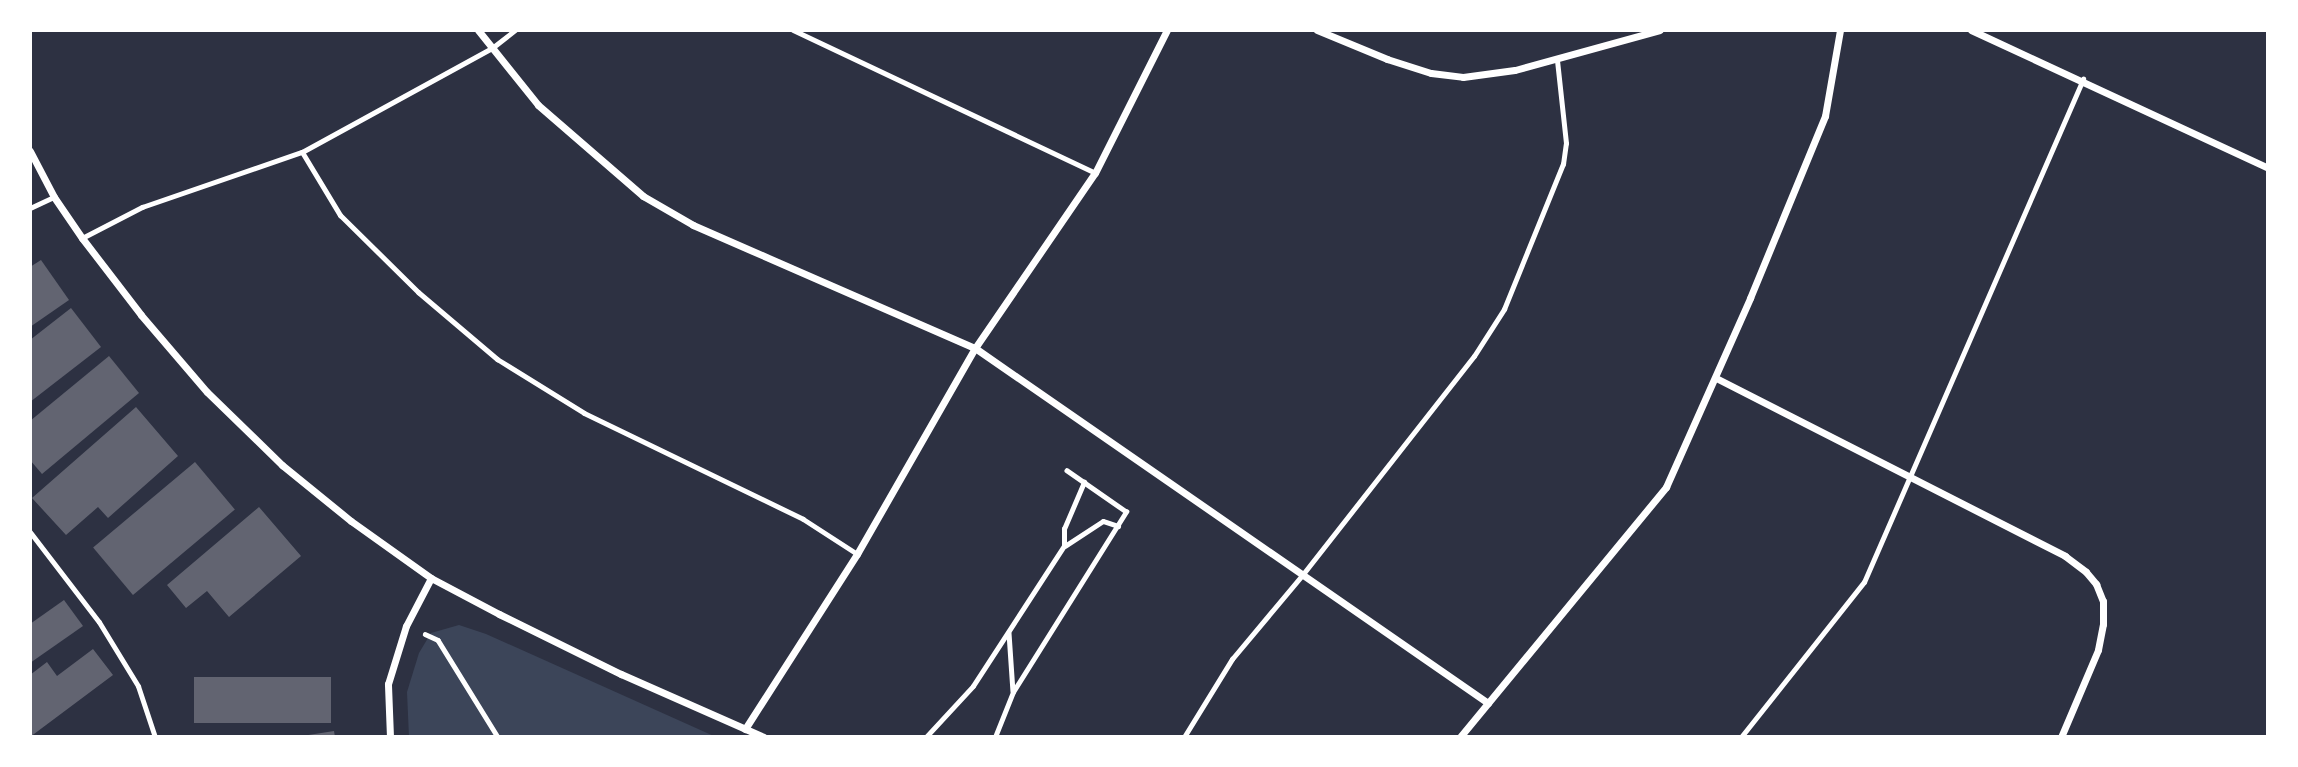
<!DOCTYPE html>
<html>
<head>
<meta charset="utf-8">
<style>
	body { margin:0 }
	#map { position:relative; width:2298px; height:767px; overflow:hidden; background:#2d3142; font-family:"DejaVu Sans",sans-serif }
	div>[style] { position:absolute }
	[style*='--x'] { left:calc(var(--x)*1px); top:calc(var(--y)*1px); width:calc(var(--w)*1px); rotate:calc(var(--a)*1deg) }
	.green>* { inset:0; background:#3c4559 }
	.building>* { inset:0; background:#626471; transform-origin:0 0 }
	.path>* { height:4.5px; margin:-2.25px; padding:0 2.25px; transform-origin:2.25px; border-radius:2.25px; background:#fff }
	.service>* { height:5px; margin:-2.5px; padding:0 2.5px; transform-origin:2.5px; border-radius:2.5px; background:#fff }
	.minor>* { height:7px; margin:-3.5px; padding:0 3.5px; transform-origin:3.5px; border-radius:3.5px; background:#fff }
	span { translate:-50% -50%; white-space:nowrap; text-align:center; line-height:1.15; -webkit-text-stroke:5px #fff; paint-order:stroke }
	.frame { position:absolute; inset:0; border:32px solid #fff; pointer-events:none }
</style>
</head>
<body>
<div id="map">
	<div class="green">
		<div style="clip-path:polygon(459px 625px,486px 634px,716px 737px,409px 737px,407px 692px,419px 653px,431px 633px)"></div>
	</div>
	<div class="building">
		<div style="clip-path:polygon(41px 260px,69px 300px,30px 327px,30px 267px)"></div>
		<div style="clip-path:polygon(71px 308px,101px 347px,30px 402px,30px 340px)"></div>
		<div style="clip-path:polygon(109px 356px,139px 393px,42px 474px,30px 460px,30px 421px)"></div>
		<div style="clip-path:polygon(136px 407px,178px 456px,108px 518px,98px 507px,66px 535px,32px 498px)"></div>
		<div style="left:195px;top:462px;width:62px;height:133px;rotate:50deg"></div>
		<div style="clip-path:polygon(259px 507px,301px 556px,229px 617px,207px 591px,186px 608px,167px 585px)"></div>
		<div style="clip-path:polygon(64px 600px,83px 626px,30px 663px,30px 624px)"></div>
		<div style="clip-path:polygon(93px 649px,113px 675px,30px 737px,30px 675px,47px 662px,57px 676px)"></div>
		<div style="left:331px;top:677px;width:46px;height:137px;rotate:90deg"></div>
		<div style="clip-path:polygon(334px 731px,335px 737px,302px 737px,302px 736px)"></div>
	</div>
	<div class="path">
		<div style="--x:1065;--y:546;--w:45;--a:-33.3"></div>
		<div style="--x:1103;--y:521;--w:16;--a:18"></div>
		<div style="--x:1009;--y:633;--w:58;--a:86.1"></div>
		<div style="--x:425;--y:634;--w:14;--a:25"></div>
		<div style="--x:438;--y:640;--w:114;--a:58.3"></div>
		<div style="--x:926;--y:737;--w:69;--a:-47.3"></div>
		<div style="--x:973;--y:686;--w:167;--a:-57"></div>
		<div style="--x:1064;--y:546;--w:17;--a:-90"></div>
		<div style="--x:1064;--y:529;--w:51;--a:-66.9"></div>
		<div style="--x:995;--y:737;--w:48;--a:-68.2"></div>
		<div style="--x:1013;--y:692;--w:213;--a:-57.9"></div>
		<div style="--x:1126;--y:512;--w:72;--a:-145.2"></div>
	</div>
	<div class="service">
		<div style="--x:793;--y:30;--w:334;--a:25.3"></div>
		<div style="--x:302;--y:152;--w:74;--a:58.9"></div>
		<div style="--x:340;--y:215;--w:110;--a:44.6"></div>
		<div style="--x:418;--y:292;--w:104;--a:40.3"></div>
		<div style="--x:497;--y:359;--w:102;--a:31.8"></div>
		<div style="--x:584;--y:413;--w:243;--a:25.8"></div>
		<div style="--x:803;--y:519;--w:64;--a:32.9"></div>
		<div style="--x:30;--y:208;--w:26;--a:-25"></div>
		<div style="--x:82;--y:238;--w:68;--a:-27.3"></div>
		<div style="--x:142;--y:207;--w:169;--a:-19"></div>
		<div style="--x:302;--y:152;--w:217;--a:-28.7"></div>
		<div style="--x:492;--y:48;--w:29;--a:-38"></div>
		<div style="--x:30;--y:532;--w:113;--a:52.5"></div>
		<div style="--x:99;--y:622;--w:75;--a:58.6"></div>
		<div style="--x:138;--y:686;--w:54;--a:71.6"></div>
		<div style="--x:1184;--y:737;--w:92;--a:-58.4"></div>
		<div style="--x:1232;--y:659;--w:111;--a:-50.1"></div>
		<div style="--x:1303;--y:574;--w:277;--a:-51.9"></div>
		<div style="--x:1474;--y:356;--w:56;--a:-57.4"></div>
		<div style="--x:1504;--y:309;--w:157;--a:-67.9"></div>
		<div style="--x:1563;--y:164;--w:21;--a:-82"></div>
		<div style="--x:1566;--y:143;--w:83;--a:-96.2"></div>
		<div style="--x:1741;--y:737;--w:198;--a:-51.6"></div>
		<div style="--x:1864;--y:582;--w:549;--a:-66.47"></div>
	</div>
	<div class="minor">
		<div style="--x:478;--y:30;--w:96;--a:51.3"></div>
		<div style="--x:538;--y:105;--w:139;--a:40.9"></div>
		<div style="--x:643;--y:196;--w:58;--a:30.1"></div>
		<div style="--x:693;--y:225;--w:308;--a:23.6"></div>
		<div style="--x:975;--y:348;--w:624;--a:34.68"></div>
		<div style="--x:1317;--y:30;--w:76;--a:22.5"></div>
		<div style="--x:1387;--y:59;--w:46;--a:17.7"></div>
		<div style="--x:1431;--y:73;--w:32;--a:7"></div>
		<div style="--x:1463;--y:77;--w:52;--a:-7.7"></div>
		<div style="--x:1515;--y:70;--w:150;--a:-15.4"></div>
		<div style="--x:1971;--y:30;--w:327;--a:24.9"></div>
		<div style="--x:30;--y:151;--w:52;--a:62.4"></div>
		<div style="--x:54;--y:197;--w:50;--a:55.7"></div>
		<div style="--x:82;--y:238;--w:97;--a:52.5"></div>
		<div style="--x:141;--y:315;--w:101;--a:49.4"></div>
		<div style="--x:207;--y:392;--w:105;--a:44.2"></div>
		<div style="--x:282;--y:465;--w:89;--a:39.1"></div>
		<div style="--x:351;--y:521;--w:98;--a:35.5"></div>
		<div style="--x:431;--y:578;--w:77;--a:27.9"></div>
		<div style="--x:499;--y:614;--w:136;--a:26.2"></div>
		<div style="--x:621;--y:674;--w:156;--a:23.8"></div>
		<div style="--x:1716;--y:378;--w:392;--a:27"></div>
		<div style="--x:2065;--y:556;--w:26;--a:37"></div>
		<div style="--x:2086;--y:572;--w:16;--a:50"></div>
		<div style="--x:2096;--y:584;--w:18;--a:68"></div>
		<div style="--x:2103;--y:601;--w:23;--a:90"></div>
		<div style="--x:2103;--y:624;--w:26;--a:101"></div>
		<div style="--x:2098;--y:650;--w:95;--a:113"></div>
		<div style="--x:745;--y:729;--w:208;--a:-57.4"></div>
		<div style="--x:857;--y:554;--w:237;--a:-60.2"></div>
		<div style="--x:975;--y:348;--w:212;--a:-55.6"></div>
		<div style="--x:1095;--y:173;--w:160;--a:-63.3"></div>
		<div style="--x:390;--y:737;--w:53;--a:-92.2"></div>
		<div style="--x:388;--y:684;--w:61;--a:-72.8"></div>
		<div style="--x:406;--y:626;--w:54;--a:-62.5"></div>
		<div style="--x:1460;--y:737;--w:324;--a:-50.5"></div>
		<div style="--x:1666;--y:487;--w:207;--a:-66"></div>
		<div style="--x:1750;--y:298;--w:197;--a:-67.6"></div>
		<div style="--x:1825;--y:116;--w:87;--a:-80.1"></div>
	</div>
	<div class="frame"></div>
</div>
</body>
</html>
